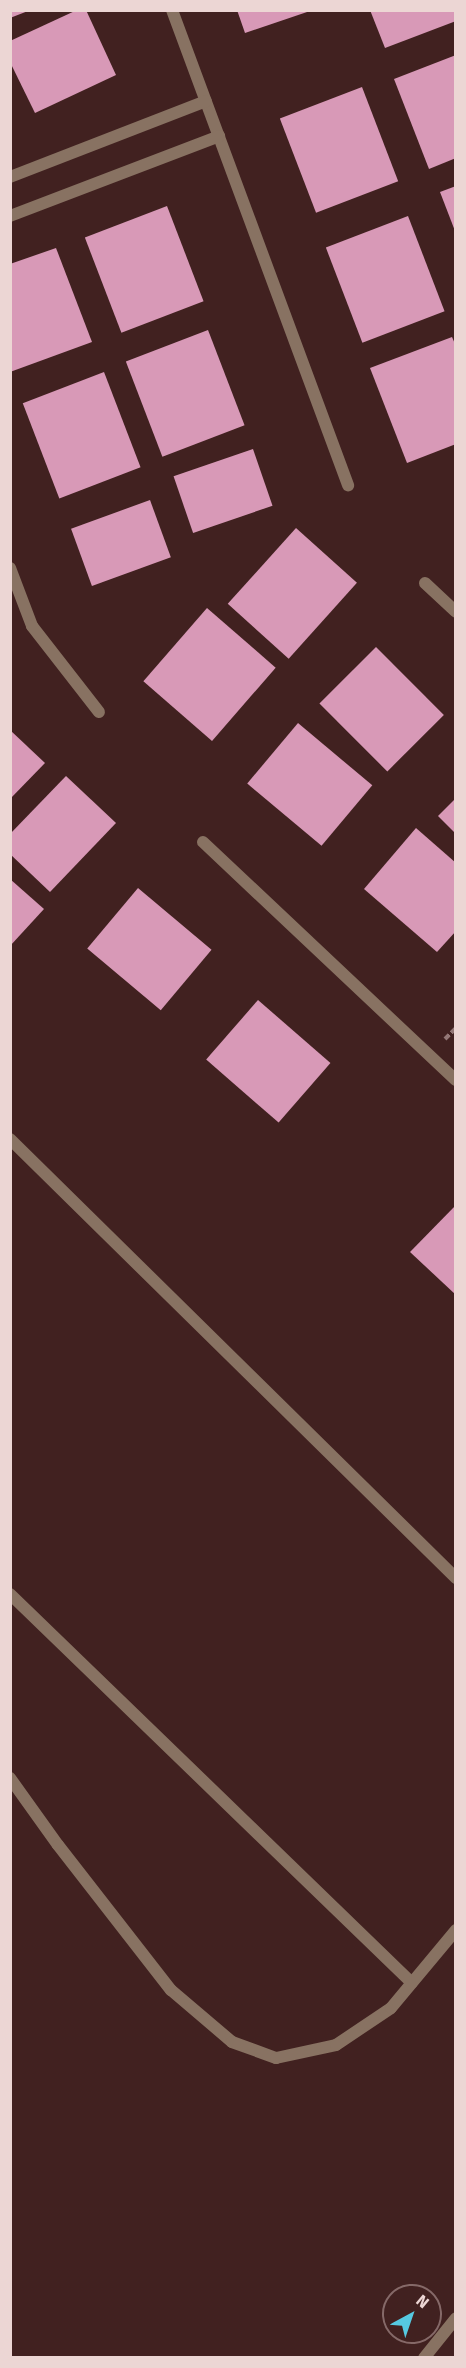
<!DOCTYPE html>
<html>
<head>
<meta charset="utf-8">
<style>
	body { margin:0 }
	#map { position:relative; width:466px; height:2368px; overflow:hidden; background:#412120; font-family:"Fira Sans",sans-serif }
	div>[style] { position:absolute }
	[style*='--x'] { left:calc(var(--x)*1px); top:calc(var(--y)*1px); width:calc(var(--w)*1px); rotate:calc(var(--a)*1deg) }
	.building>* { inset:0; background:#d899b7; transform-origin:0 0 }
	.path>* { height:4px; margin-top:-2px; transform-origin:0; background:repeating-linear-gradient(90deg,#937776 0 6px,transparent 0 9px) }
	.street>* { height:12px; margin:-6px; padding:0 6px; transform-origin:6px; border-radius:6px; background:#887262 }
	span { translate:-50% -50%; white-space:nowrap; text-align:center; line-height:1.15; -webkit-text-stroke:6px #412120; paint-order:stroke }
	.frame { position:absolute; inset:0; border:12px solid #ecd6d4; pointer-events:none }
	.north { position:absolute; left:382px; top:2284px; width:60px; height:60px; box-sizing:border-box; background:#412120; border:2px solid #856968; border-radius:50%; rotate:40deg; font-size:16px; font-weight:700; line-height:24px; text-align:center; color:#ecd6d4 }
	.north::after { content:''; display:block; margin:auto; width:21px; height:27px; background:#56c9e1; clip-path:polygon(50% 0,100% 100%,50% 72%,0 100%) }
</style>
</head>
<body>
<div id="map">
	<div class="building">
		<div style="clip-path:polygon(10px 10px,28px 10px,28px 11px,10px 18px)"></div>
		<div style="clip-path:polygon(77px 10px,86px 10px,116px 75px,35px 113px,10px 62px,10px 41px)"></div>
		<div style="clip-path:polygon(237px 10px,310px 10px,310px 11px,245px 33px)"></div>
		<div style="clip-path:polygon(370px 10px,456px 10px,456px 21px,385px 48px)"></div>
		<div style="clip-path:polygon(456px 55px,456px 158px,429px 169px,394px 79px)"></div>
		<div style="left:362px;top:87px;width:101px;height:88px;rotate:69deg"></div>
		<div style="clip-path:polygon(456px 186px,456px 231px,455px 231px,440px 192px)"></div>
		<div style="left:167px;top:206px;width:102px;height:88px;rotate:69deg"></div>
		<div style="left:408px;top:216px;width:102px;height:88px;rotate:69deg"></div>
		<div style="clip-path:polygon(56px 248px,92px 342px,10px 372px,10px 264px)"></div>
		<div style="left:208px;top:330px;width:102px;height:88px;rotate:69deg"></div>
		<div style="clip-path:polygon(452px 337px,456px 346px,456px 444px,407px 463px,370px 368px)"></div>
		<div style="left:104px;top:372px;width:102px;height:87px;rotate:69deg"></div>
		<div style="left:253px;top:449px;width:60px;height:84px;rotate:71deg"></div>
		<div style="left:150px;top:500px;width:61px;height:84px;rotate:70deg"></div>
		<div style="left:296px;top:528px;width:82px;height:102px;rotate:42deg"></div>
		<div style="left:207px;top:608px;width:91px;height:97px;rotate:41deg"></div>
		<div style="left:376px;top:647px;width:96px;height:80px;rotate:45deg"></div>
		<div style="left:298px;top:723px;width:97px;height:79px;rotate:40deg"></div>
		<div style="clip-path:polygon(10px 730px,45px 763px,10px 799px)"></div>
		<div style="clip-path:polygon(66px 776px,116px 823px,50px 892px,10px 854px,10px 834px)"></div>
		<div style="clip-path:polygon(456px 798px,456px 834px,438px 816px)"></div>
		<div style="clip-path:polygon(416px 828px,456px 863px,456px 931px,437px 952px,364px 889px)"></div>
		<div style="clip-path:polygon(10px 879px,44px 909px,10px 946px)"></div>
		<div style="left:138px;top:888px;width:96px;height:79px;rotate:40deg"></div>
		<div style="left:258px;top:1000px;width:96px;height:79px;rotate:41deg"></div>
		<div style="clip-path:polygon(456px 1205px,456px 1295px,410px 1252px)"></div>
	</div>
	<div class="path">
		<div style="--x:445;--y:1039;--w:16;--a:-45"></div>
	</div>
	<div class="street">
		<div style="--x:172;--y:10;--w:507;--a:69.67"></div>
		<div style="--x:10;--y:177;--w:210;--a:-21.2"></div>
		<div style="--x:10;--y:216;--w:224;--a:-20.9"></div>
		<div style="--x:10;--y:568;--w:62;--a:69.2"></div>
		<div style="--x:32;--y:626;--w:109;--a:52.1"></div>
		<div style="--x:425;--y:583;--w:42;--a:43.1"></div>
		<div style="--x:203;--y:842;--w:347;--a:43.3"></div>
		<div style="--x:10;--y:1139;--w:626;--a:44.55"></div>
		<div style="--x:10;--y:1594;--w:559;--a:44.06"></div>
		<div style="--x:10;--y:1778;--w:82;--a:54.4"></div>
		<div style="--x:58;--y:1845;--w:184;--a:52.1"></div>
		<div style="--x:171;--y:1990;--w:80;--a:40.4"></div>
		<div style="--x:232;--y:2042;--w:47;--a:20"></div>
		<div style="--x:276;--y:2058;--w:61;--a:-12.2"></div>
		<div style="--x:336;--y:2045;--w:66;--a:-33.9"></div>
		<div style="--x:391;--y:2008;--w:102;--a:-50.2"></div>
		<div style="--x:424;--y:2358;--w:51;--a:-51.3"></div>
	</div>
	<div class="frame"></div>
	<div class="north">N</div>
</div>
</body>
</html>
